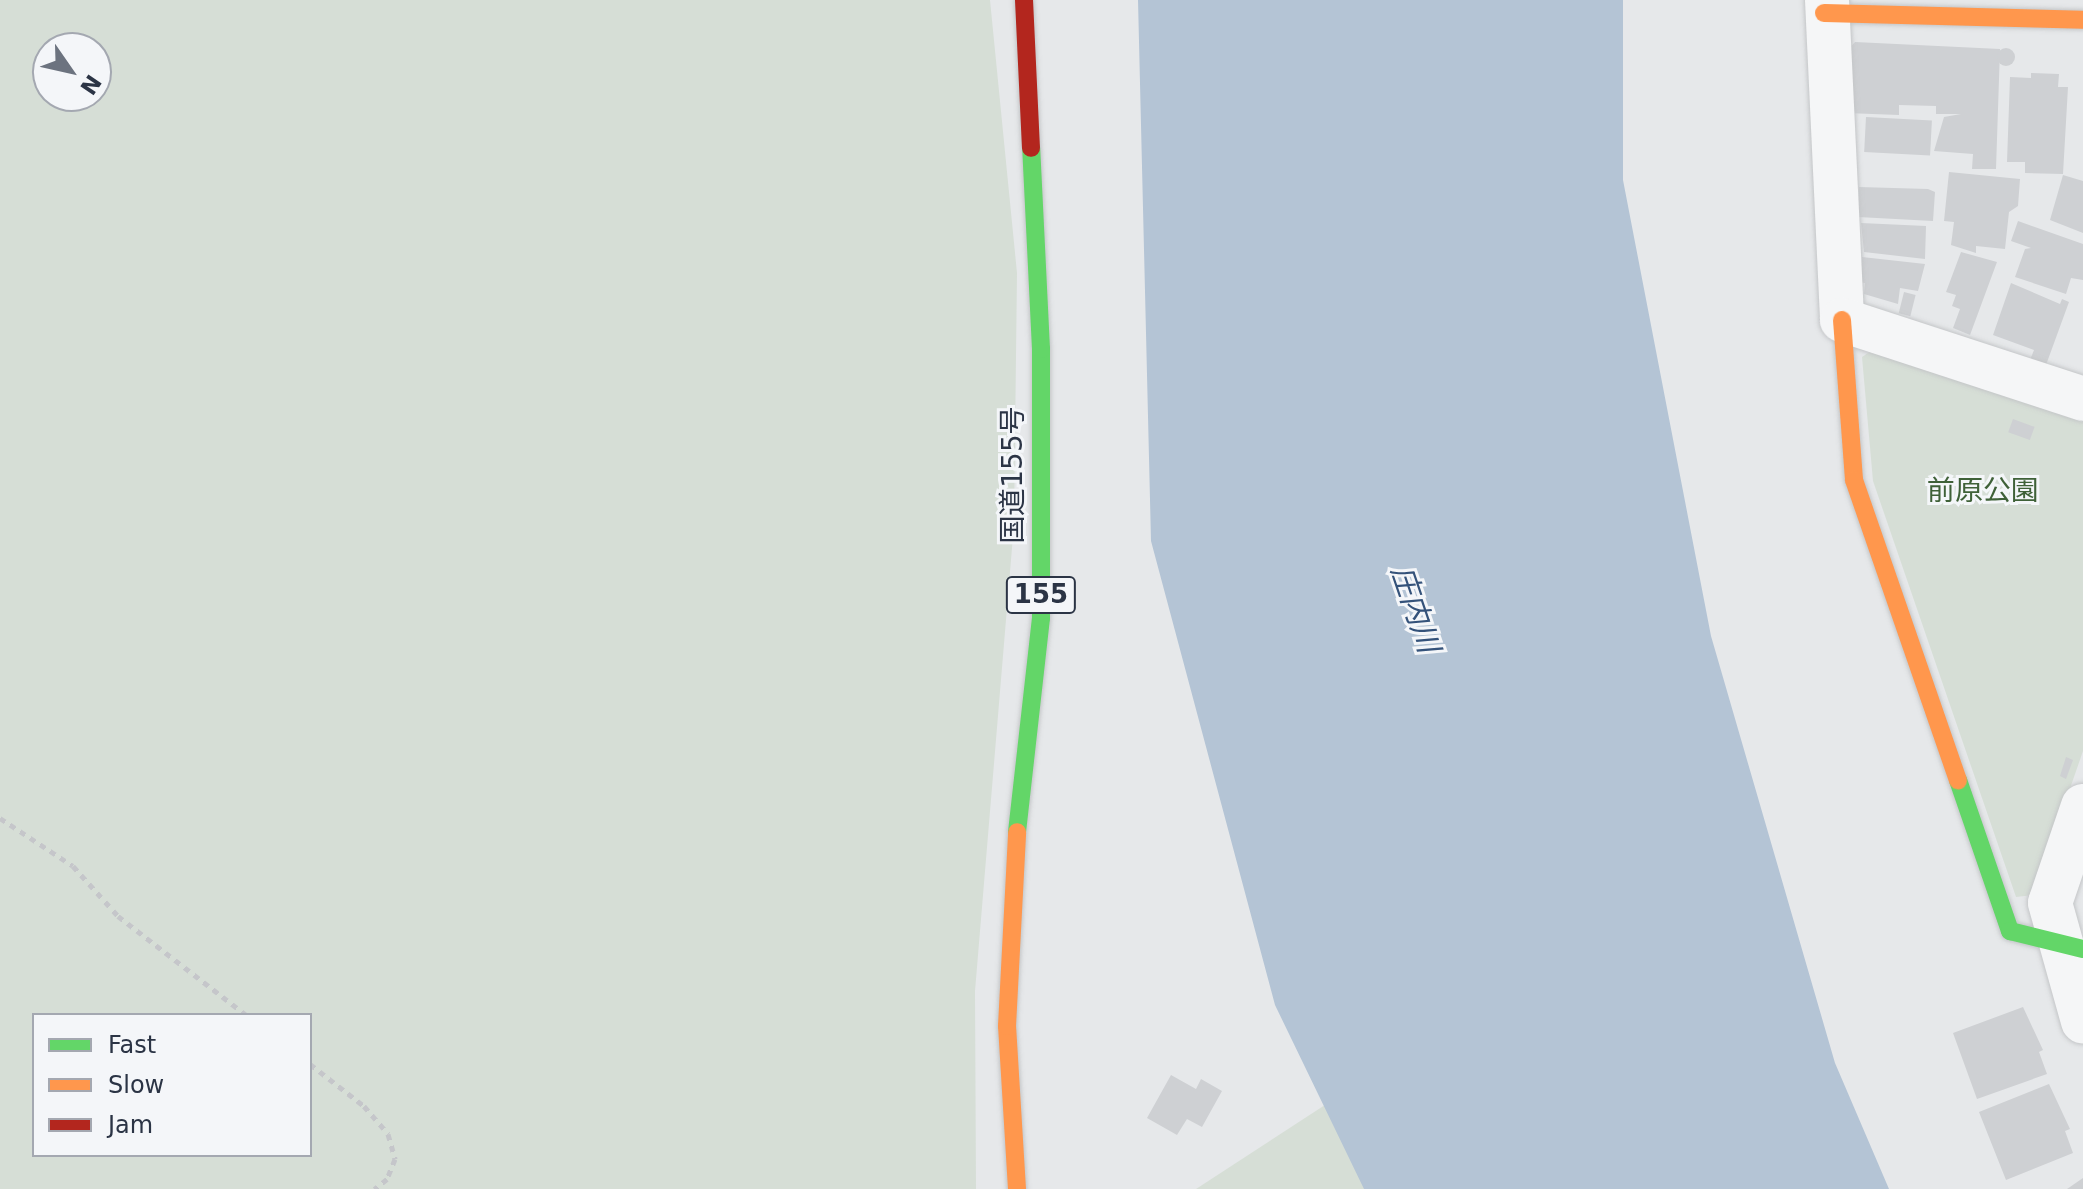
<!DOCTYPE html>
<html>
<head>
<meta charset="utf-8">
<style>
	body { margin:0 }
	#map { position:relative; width:2083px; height:1189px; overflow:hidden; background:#e6e8ea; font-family:"DejaVu Sans","Noto Sans JP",sans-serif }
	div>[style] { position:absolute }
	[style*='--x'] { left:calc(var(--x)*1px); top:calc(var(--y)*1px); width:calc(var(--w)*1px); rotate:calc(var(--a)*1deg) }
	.green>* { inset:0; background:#d6ded6 }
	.water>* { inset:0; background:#b4c4d5 }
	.building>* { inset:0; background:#ced0d3; transform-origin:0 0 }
	.round { border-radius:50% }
	.path>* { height:5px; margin-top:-2.5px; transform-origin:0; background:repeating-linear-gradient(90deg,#c5c6ca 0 6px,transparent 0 12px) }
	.roads { filter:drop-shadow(0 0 2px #c4c6c8) drop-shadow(0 0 2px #c4c6c8) }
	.street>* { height:44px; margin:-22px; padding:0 22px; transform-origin:22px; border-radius:22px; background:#f5f6f7 }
	.fast>* { height:18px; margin:-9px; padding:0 9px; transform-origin:9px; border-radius:9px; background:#63d668 }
	.slow>* { height:18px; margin:-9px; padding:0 9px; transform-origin:9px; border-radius:9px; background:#ff974d }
	.jam>* { height:18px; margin:-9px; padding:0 9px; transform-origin:9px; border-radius:9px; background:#b3261e }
	span { translate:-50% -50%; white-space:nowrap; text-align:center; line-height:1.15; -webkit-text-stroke:6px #f4f6f9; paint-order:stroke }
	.shield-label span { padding:2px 6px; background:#f4f6f9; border:2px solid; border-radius:6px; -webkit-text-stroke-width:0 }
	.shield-label { font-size:26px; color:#2b3445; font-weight:700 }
	.street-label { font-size:28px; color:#2b3445 }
	.park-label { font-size:28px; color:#3f6138 }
	.water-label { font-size:30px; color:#34527a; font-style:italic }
	.legend { position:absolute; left:32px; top:1013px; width:280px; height:144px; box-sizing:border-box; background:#f4f6f9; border:2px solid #a4a8b1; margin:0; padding:10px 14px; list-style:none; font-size:24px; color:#2b3445 }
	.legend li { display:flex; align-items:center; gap:16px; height:40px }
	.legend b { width:40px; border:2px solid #a4a8b1 }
	.north { position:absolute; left:32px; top:32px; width:80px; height:80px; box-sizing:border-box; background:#f4f6f9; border:2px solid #a4a8b1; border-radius:50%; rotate:124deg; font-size:22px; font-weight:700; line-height:32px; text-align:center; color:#2b3445 }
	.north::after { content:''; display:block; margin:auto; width:28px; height:36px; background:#6c737f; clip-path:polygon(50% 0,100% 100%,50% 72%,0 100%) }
</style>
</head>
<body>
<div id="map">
	<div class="green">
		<div style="clip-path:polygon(evenodd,0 0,990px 0,1017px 273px,1014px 524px,975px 991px,976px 1189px,0 1189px,0 0,48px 48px,96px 48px,96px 96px,48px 96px,48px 48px,0 0,34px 1015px,310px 1015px,310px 1155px,34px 1155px,34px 1015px)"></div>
		<div style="clip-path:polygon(1877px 347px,2083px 416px,2083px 751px,2033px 895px,2016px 897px,1873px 481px,1862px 357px)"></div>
		<div style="clip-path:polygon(1371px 1075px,1712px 1189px,1196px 1189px)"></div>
	</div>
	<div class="water">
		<div style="clip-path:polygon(1138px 0,1623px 0,1623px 180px,1711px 636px,1835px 1063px,1889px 1189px,1364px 1189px,1275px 1005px,1151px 541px)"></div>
	</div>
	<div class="building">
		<div style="clip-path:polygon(1855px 42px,2000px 49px,1996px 169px,1972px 169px,1973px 154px,1934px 151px,1944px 117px,1961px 114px,1936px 114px,1936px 106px,1899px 105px,1899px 115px,1846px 113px,1847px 51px)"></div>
		<div class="round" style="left:1997px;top:48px;width:18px;height:18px"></div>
		<div style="clip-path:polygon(2031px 73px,2059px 74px,2058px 87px,2068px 87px,2063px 174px,2025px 173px,2025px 162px,2007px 162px,2010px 77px,2031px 78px)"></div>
		<div style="left:1866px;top:117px;width:66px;height:35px;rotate:3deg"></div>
		<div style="clip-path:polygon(1949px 172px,2020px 179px,2018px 206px,2009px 212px,2005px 249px,1976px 246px,1976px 253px,1951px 245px,1954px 222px,1944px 221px)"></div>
		<div style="clip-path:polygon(2063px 175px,2083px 181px,2083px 233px,2050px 220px)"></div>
		<div style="clip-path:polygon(1859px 187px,1928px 189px,1935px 192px,1933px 221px,1858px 217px)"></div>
		<div style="clip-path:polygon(2018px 221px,2083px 244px,2083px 280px,2071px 278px,2066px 294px,2015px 277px,2025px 249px,2031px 248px,2011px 241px)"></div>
		<div style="clip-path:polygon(1861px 223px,1926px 226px,1925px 259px,1864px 252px)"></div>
		<div style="clip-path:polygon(1961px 252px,1997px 262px,1970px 335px,1953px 328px,1960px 309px,1952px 306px,1956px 295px,1946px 292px)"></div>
		<div style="clip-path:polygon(1862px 257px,1925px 264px,1918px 291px,1900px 288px,1898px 304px,1864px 294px,1865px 283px,1859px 282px)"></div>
		<div style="clip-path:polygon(2011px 283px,2060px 304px,2062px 299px,2069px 302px,2046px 365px,2030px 360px,2034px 350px,1993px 335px)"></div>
		<div style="left:1904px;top:292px;width:12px;height:22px;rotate:14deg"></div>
		<div style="left:2013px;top:419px;width:23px;height:14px;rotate:20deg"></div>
		<div style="clip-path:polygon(2066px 757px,2073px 760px,2066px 779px,2060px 776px)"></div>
		<div style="clip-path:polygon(2023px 1007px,2043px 1050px,2039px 1052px,2047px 1074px,1977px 1099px,1953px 1033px)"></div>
		<div style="clip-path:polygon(1171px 1075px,1196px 1089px,1201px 1079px,1222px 1091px,1202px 1127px,1187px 1119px,1177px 1135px,1147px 1118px)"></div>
		<div style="clip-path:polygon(2049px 1084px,2070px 1129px,2065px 1131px,2073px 1153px,2006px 1180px,1979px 1112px)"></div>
		<div style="clip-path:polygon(2083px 1178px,2083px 1189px,2067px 1189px)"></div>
	</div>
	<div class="path">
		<div style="--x:0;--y:818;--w:87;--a:33.3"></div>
		<div style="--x:73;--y:866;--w:67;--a:48"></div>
		<div style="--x:118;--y:916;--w:162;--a:37.7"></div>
		<div style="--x:310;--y:1064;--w:68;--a:37.9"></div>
		<div style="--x:364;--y:1106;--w:37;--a:49"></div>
		<div style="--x:388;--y:1134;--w:26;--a:74"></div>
		<div style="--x:395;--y:1159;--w:22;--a:112"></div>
		<div style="--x:387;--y:1179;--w:16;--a:142"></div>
	</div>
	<div class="roads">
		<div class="street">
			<div style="--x:1827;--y:0;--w:320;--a:87.3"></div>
			<div style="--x:1842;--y:320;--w:254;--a:18.1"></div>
			<div style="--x:2083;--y:806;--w:102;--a:108.8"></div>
			<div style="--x:2050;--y:903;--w:123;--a:74.4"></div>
		</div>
		<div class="fast">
			<div style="--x:1958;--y:780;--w:160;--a:71"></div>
			<div style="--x:2010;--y:931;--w:75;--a:13.9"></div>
			<div style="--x:1017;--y:832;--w:215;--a:-83.6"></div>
			<div style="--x:1041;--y:618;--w:269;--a:-90"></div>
			<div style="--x:1041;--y:349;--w:201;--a:-92.8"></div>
		</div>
		<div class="slow">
			<div style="--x:1824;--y:13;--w:259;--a:1.5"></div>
			<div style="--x:1842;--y:320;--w:160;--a:85.7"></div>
			<div style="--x:1854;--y:480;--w:318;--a:70.9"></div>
			<div style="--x:1017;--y:1189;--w:163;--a:-93.5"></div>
			<div style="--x:1007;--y:1026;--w:194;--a:-87"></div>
		</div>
		<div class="jam">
			<div style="--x:1024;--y:0;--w:148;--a:87.3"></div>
		</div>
	</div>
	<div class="shield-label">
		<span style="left:1041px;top:595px">155</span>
	</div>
	<div class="street-label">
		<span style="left:1013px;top:475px;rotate:-90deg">国道155号</span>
	</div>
	<div class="park-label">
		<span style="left:1983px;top:491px">前原公園</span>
	</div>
	<div class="water-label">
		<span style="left:1415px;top:609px;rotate:71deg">庄内川</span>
	</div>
	<ul class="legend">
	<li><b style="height:10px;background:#63d668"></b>Fast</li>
	<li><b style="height:10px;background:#ff974d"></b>Slow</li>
	<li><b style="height:10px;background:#b3261e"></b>Jam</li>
	</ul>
	<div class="north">N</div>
</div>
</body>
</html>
